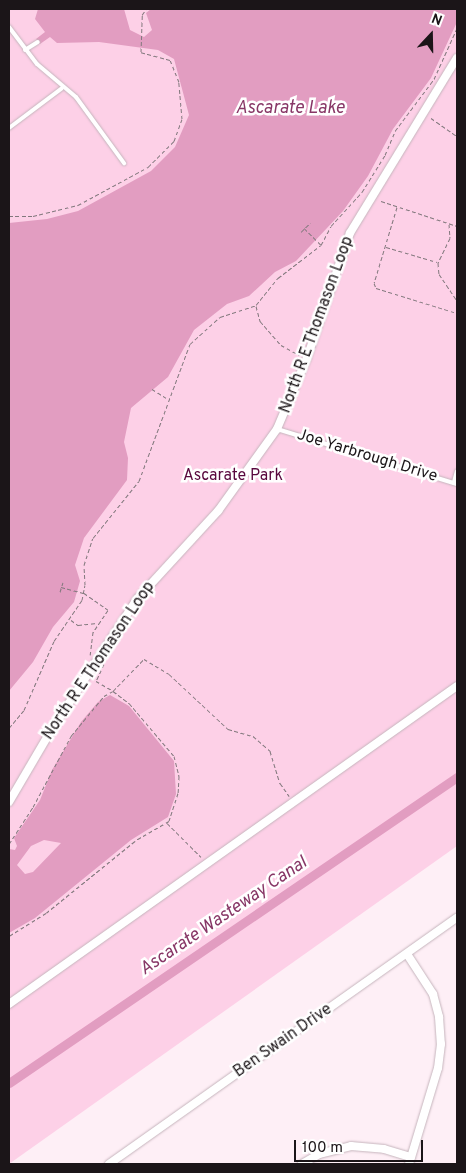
<!DOCTYPE html>
<html>
<head>
<meta charset="utf-8">
<style>
	body { margin:0 }
	#map { position:relative; width:466px; height:1173px; overflow:hidden; background:#feeff6; font-family:Overpass,sans-serif }
	div>[style] { position:absolute }
	[style*='--x'] { left:calc(var(--x)*1px); top:calc(var(--y)*1px); width:calc(var(--w)*1px); rotate:calc(var(--a)*1deg) }
	.green>* { inset:0; background:#fdd0e7 }
	.water>* { inset:0; background:#e29dc1 }
	.canal>* { height:9px; margin:-4.5px; padding:0 4.5px; transform-origin:4.5px; border-radius:4.5px; background:#e29dc1 }
	.path>* { height:1px; margin-top:-0.5px; transform-origin:0; background:repeating-linear-gradient(90deg,#82787d 0 4px,transparent 0 6.5px) }
	.roads { filter:drop-shadow(0 0 1px #c6b5bd) drop-shadow(0 0 1px #c6b5bd) }
	.service>* { height:4px; margin:-2px; padding:0 2px; transform-origin:2px; border-radius:2px; background:#fff }
	.minor>* { height:8px; margin:-4px; padding:0 4px; transform-origin:4px; border-radius:4px; background:#fff }
	span { translate:-50% -50%; white-space:nowrap; text-align:center; line-height:1.15; -webkit-text-stroke:5px #fff; paint-order:stroke }
	.street-label { font-size:16px; color:#1b1518 }
	.park-label { font-size:16px; color:#59083e }
	.water-label { font-size:18px; color:#873666; font-style:italic }
	.frame { position:absolute; inset:0; border:10px solid #1b1518; pointer-events:none }
	.north { position:absolute; left:406px; top:10px; width:50px; height:50px; -webkit-text-stroke:4px #fff; paint-order:stroke; rotate:21deg; font-size:14px; font-weight:700; line-height:20px; text-align:center; color:#1b1518 }
	.north::after { content:''; display:block; margin:auto; width:18px; height:22px; background:#1b1518; clip-path:polygon(50% 0,100% 100%,50% 72%,0 100%) }
	.scale { position:absolute; left:294px; top:1140px; width:129px; height:22px; box-sizing:border-box; border:2px solid #1b1518; border-top:0; padding-left:6px; font-size:15px; line-height:18px; white-space:nowrap; color:#1b1518; -webkit-text-stroke:4px #fff; paint-order:stroke }
</style>
</head>
<body>
<div id="map">
	<div class="green">
		<div style="clip-path:polygon(9px 9px,457px 9px,457px 846px,9px 1164px)"></div>
	</div>
	<div class="water">
		<div style="clip-path:polygon(38px 9px,124px 9px,130px 30px,144px 37px,152px 30px,146px 13px,151px 9px,457px 9px,457px 22px,431px 78px,393px 129px,368px 176px,343px 211px,296px 261px,275px 272px,249px 296px,227px 304px,194px 330px,168px 377px,131px 408px,124px 442px,128px 458px,127px 480px,84px 538px,75px 565px,80px 581px,74px 602px,53px 627px,33px 662px,9px 691px,9px 223px,47px 219px,78px 211px,151px 171px,175px 147px,189px 115px,174px 59px,158px 50px,99px 42px,57px 43px,50px 37px,40px 44px,36px 39px,45px 32px,35px 19px)"></div>
		<div style="clip-path:polygon(evenodd,110px 695px,129px 706px,174px 761px,176px 794px,168px 817px,131px 840px,35px 918px,9px 933px,9px 849px,15px 850px,17px 846px,14px 838px,40px 800px,52px 770px,81px 722px,98px 702px,110px 695px,44px 840px,61px 843px,33px 872px,25px 874px,17px 865px,31px 846px,44px 840px)"></div>
	</div>
	<div class="canal">
		<div style="--x:9;--y:1083;--w:543;--a:-34.33"></div>
	</div>
	<div class="path">
		<div style="--x:431;--y:118;--w:32;--a:35"></div>
		<div style="--x:381;--y:201;--w:80;--a:18.2"></div>
		<div style="--x:397;--y:207;--w:79;--a:106.8"></div>
		<div style="--x:374;--y:283;--w:5;--a:68"></div>
		<div style="--x:376;--y:288;--w:85;--a:17.2"></div>
		<div style="--x:9;--y:216;--w:24;--a:0"></div>
		<div style="--x:33;--y:216;--w:46;--a:-13.7"></div>
		<div style="--x:78;--y:205;--w:80;--a:-28.5"></div>
		<div style="--x:148;--y:167;--w:37;--a:-45"></div>
		<div style="--x:174;--y:141;--w:23;--a:-70"></div>
		<div style="--x:182;--y:119;--w:37;--a:-95"></div>
		<div style="--x:179;--y:82;--w:24;--a:-112"></div>
		<div style="--x:170;--y:60;--w:30;--a:-165"></div>
		<div style="--x:141;--y:52;--w:37;--a:-88"></div>
		<div style="--x:142;--y:15;--w:7;--a:-56"></div>
		<div style="--x:449;--y:224;--w:14;--a:86"></div>
		<div style="--x:450;--y:238;--w:28;--a:116"></div>
		<div style="--x:438;--y:263;--w:11;--a:85"></div>
		<div style="--x:439;--y:274;--w:32;--a:56"></div>
		<div style="--x:304;--y:228;--w:24;--a:45"></div>
		<div style="--x:301;--y:232;--w:13;--a:-45"></div>
		<div style="--x:386;--y:247;--w:53;--a:16.4"></div>
		<div style="--x:256;--y:306;--w:16;--a:75"></div>
		<div style="--x:260;--y:321;--w:32;--a:49"></div>
		<div style="--x:281;--y:345;--w:21;--a:29"></div>
		<div style="--x:152;--y:389;--w:19;--a:32"></div>
		<div style="--x:61;--y:587;--w:24;--a:15"></div>
		<div style="--x:84;--y:593;--w:29;--a:35"></div>
		<div style="--x:108;--y:610;--w:27;--a:124"></div>
		<div style="--x:93;--y:632;--w:23;--a:97"></div>
		<div style="--x:60;--y:592;--w:10;--a:-73"></div>
		<div style="--x:71;--y:620;--w:9;--a:36"></div>
		<div style="--x:78;--y:625;--w:19;--a:-6"></div>
		<div style="--x:104;--y:664;--w:19;--a:115"></div>
		<div style="--x:96;--y:681;--w:20;--a:30"></div>
		<div style="--x:113;--y:691;--w:45;--a:-45.9"></div>
		<div style="--x:144;--y:659;--w:29;--a:31"></div>
		<div style="--x:169;--y:674;--w:81;--a:43"></div>
		<div style="--x:228;--y:729;--w:26;--a:16"></div>
		<div style="--x:253;--y:736;--w:23;--a:41"></div>
		<div style="--x:270;--y:751;--w:34;--a:73"></div>
		<div style="--x:280;--y:783;--w:16;--a:55"></div>
		<div style="--x:9;--y:728;--w:23;--a:-50"></div>
		<div style="--x:24;--y:710;--w:75;--a:-66.5"></div>
		<div style="--x:54;--y:641;--w:50;--a:-55.7"></div>
		<div style="--x:82;--y:600;--w:15;--a:-79"></div>
		<div style="--x:85;--y:585;--w:20;--a:-93"></div>
		<div style="--x:84;--y:565;--w:28;--a:-72"></div>
		<div style="--x:93;--y:538;--w:73;--a:-51.1"></div>
		<div style="--x:139;--y:481;--w:146;--a:-69.6"></div>
		<div style="--x:190;--y:344;--w:40;--a:-42"></div>
		<div style="--x:220;--y:317;--w:38;--a:-18"></div>
		<div style="--x:256;--y:305;--w:35;--a:-51"></div>
		<div style="--x:278;--y:278;--w:54;--a:-37.5"></div>
		<div style="--x:321;--y:245;--w:21;--a:-62"></div>
		<div style="--x:331;--y:226;--w:46;--a:-47.6"></div>
		<div style="--x:362;--y:192;--w:44;--a:-58.1"></div>
		<div style="--x:385;--y:155;--w:26;--a:-67"></div>
		<div style="--x:395;--y:131;--w:65;--a:-53.1"></div>
		<div style="--x:434;--y:79;--w:56;--a:-65.7"></div>
		<div style="--x:167;--y:823;--w:48;--a:45"></div>
		<div style="--x:9;--y:844;--w:44;--a:-57"></div>
		<div style="--x:33;--y:807;--w:81;--a:-61.8"></div>
		<div style="--x:71;--y:736;--w:52;--a:-50.5"></div>
		<div style="--x:104;--y:696;--w:10;--a:-29"></div>
		<div style="--x:113;--y:691;--w:20;--a:37"></div>
		<div style="--x:129;--y:703;--w:70;--a:49.7"></div>
		<div style="--x:174;--y:756;--w:21;--a:76"></div>
		<div style="--x:179;--y:776;--w:17;--a:93"></div>
		<div style="--x:178;--y:793;--w:29;--a:108"></div>
		<div style="--x:169;--y:821;--w:39;--a:150"></div>
		<div style="--x:135;--y:841;--w:114;--a:141"></div>
		<div style="--x:46;--y:913;--w:44;--a:148.1"></div>
	</div>
	<div class="roads">
		<div class="service">
			<div style="--x:9;--y:27;--w:46;--a:52.9"></div>
			<div style="--x:37;--y:64;--w:51;--a:40.2"></div>
			<div style="--x:76;--y:97;--w:82;--a:54"></div>
			<div style="--x:25;--y:50;--w:15;--a:-32"></div>
			<div style="--x:9;--y:128;--w:66;--a:-37"></div>
			<div style="--x:277;--y:429;--w:188;--a:17"></div>
			<div style="--x:454;--y:482;--w:11;--a:-75"></div>
		</div>
		<div class="minor">
			<div style="--x:9;--y:802;--w:81;--a:-59.6"></div>
			<div style="--x:50;--y:732;--w:159;--a:-56.8"></div>
			<div style="--x:137;--y:599;--w:120;--a:-47.4"></div>
			<div style="--x:218;--y:511;--w:101;--a:-54.3"></div>
			<div style="--x:277;--y:429;--w:77;--a:-67.1"></div>
			<div style="--x:307;--y:358;--w:132;--a:-71"></div>
			<div style="--x:350;--y:233;--w:205;--a:-58.6"></div>
			<div style="--x:407;--y:954;--w:48;--a:57"></div>
			<div style="--x:433;--y:994;--w:24;--a:75"></div>
			<div style="--x:439;--y:1017;--w:27;--a:86"></div>
			<div style="--x:441;--y:1044;--w:24;--a:97"></div>
			<div style="--x:438;--y:1068;--w:100;--a:106.8"></div>
			<div style="--x:9;--y:1004;--w:549;--a:-35.37"></div>
			<div style="--x:109;--y:1164;--w:426;--a:-35.3"></div>
			<div style="--x:302;--y:1164;--w:20;--a:-30"></div>
			<div style="--x:319;--y:1154;--w:33;--a:-14"></div>
			<div style="--x:351;--y:1146;--w:33;--a:5"></div>
			<div style="--x:384;--y:1149;--w:28;--a:17"></div>
		</div>
	</div>
	<div class="street-label">
		<span style="left:317px;top:325px;rotate:-70deg">North R E Thomason Loop</span>
		<span style="left:367px;top:456px;rotate:17deg">Joe Yarbrough Drive</span>
		<span style="left:99px;top:661px;rotate:-56deg">North R E Thomason Loop</span>
		<span style="left:283px;top:1041px;rotate:-35deg">Ben Swain Drive</span>
	</div>
	<div class="park-label">
		<span style="left:233px;top:476px">Ascarate Park</span>
	</div>
	<div class="water-label">
		<span style="left:290px;top:109px">Ascarate Lake</span>
		<span style="left:224px;top:917px;rotate:-34deg">Ascarate Wasteway Canal</span>
	</div>
	<div class="frame"></div>
	<div class="north">N</div>
	<div class="scale">100 m</div>
</div>
</body>
</html>
